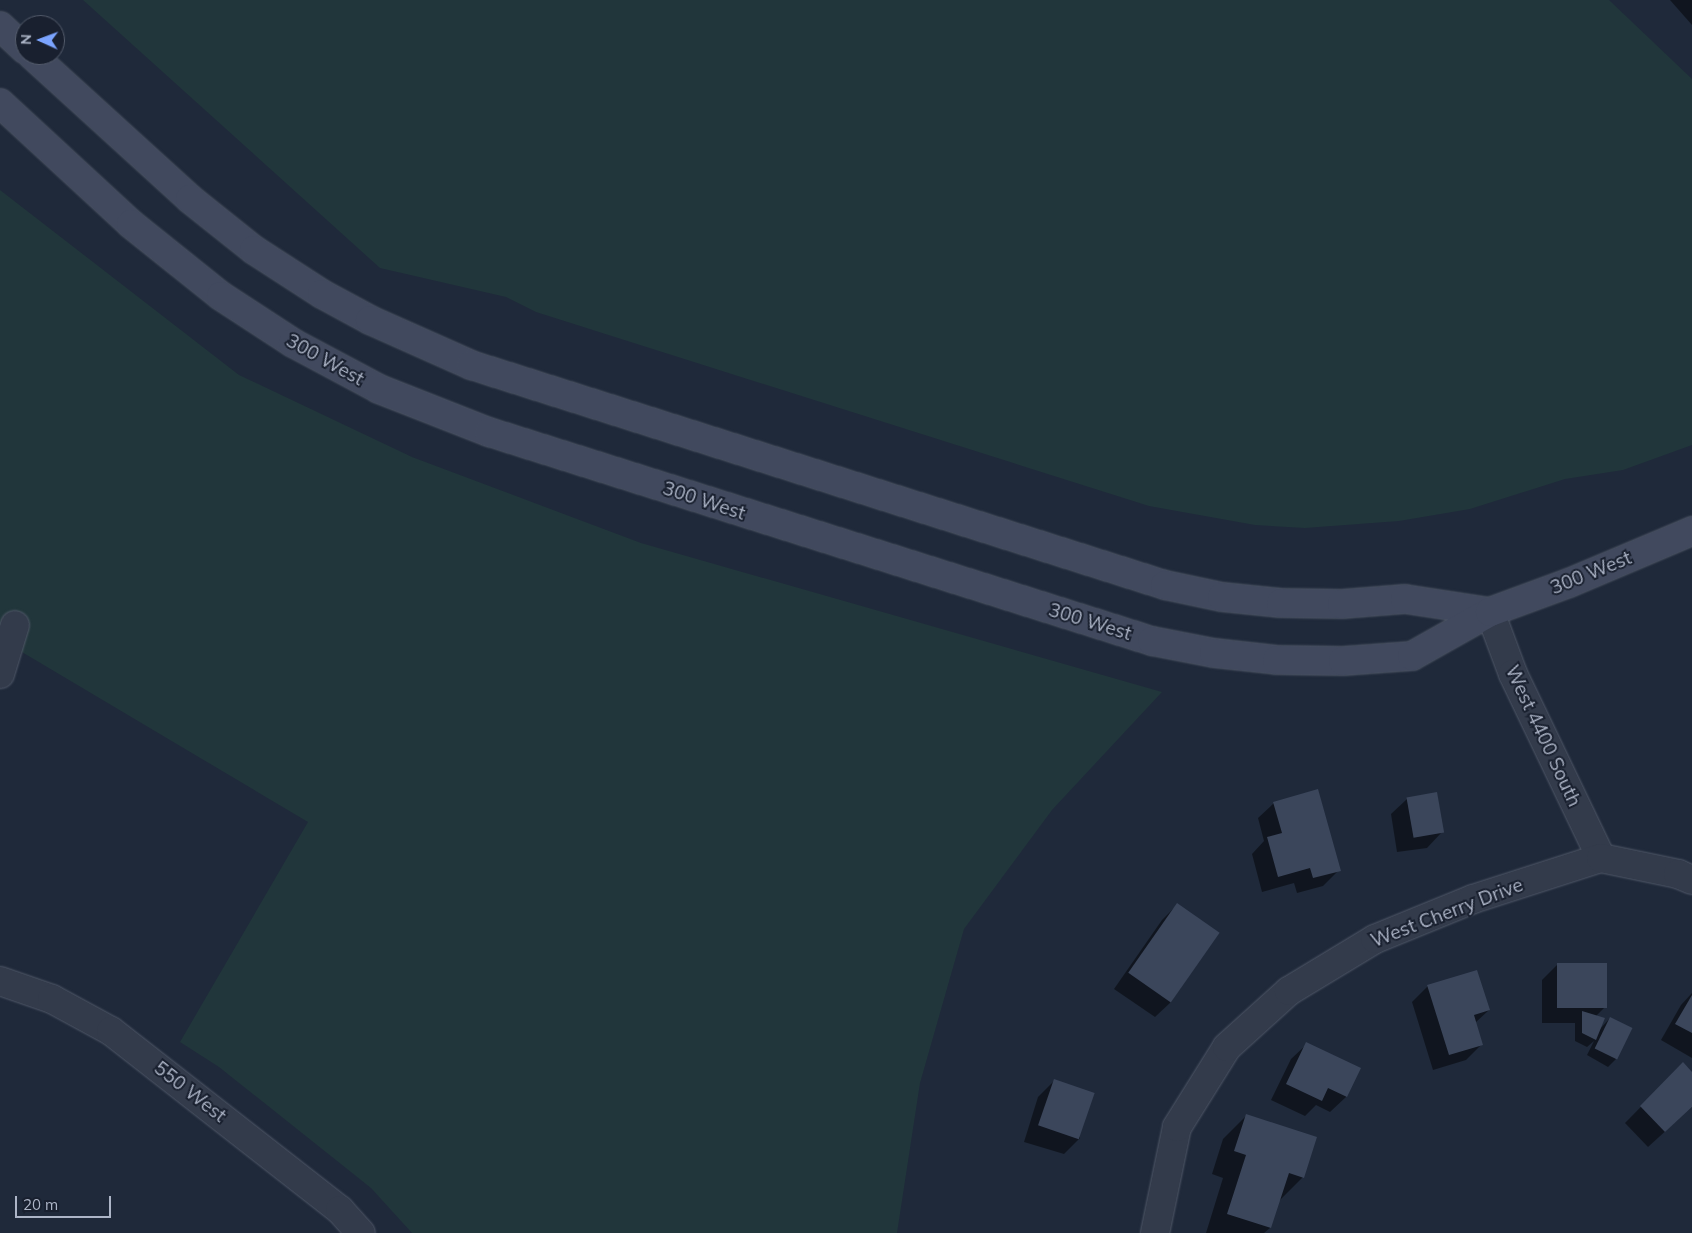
<!DOCTYPE html>
<html>
<head>
<meta charset="utf-8">
<style>
	body { margin:0 }
	#map { position:relative; width:1692px; height:1233px; overflow:hidden; background:#1f293a; font-family:Mulish,sans-serif }
	div>[style] { position:absolute }
	[style*='--x'] { left:calc(var(--x)*1px); top:calc(var(--y)*1px); width:calc(var(--w)*1px); rotate:calc(var(--a)*1deg) }
	.green>* { inset:0; background:#21363b }
	.shadow>* { inset:0; background:#0007 }
	.building>* { inset:0; background:#3b465b; transform-origin:0 0 }
	.roads { filter:drop-shadow(0 0 1px #505868) drop-shadow(0 0 1px #505868) }
	.minor>* { height:28px; margin:-14px; padding:0 14px; transform-origin:14px; border-radius:14px; background:#333b4b }
	.secondary>* { height:28px; margin:-14px; padding:0 14px; transform-origin:14px; border-radius:14px; background:#41495e }
	span { translate:-50% -50%; white-space:nowrap; text-align:center; line-height:1.15; -webkit-text-stroke:4px #19202f; paint-order:stroke }
	.street-label { font-size:19px; color:#adb5c7 }
	.north { position:absolute; left:15px; top:15px; width:50px; height:50px; box-sizing:border-box; background:#19202f; border:1px solid #545c6c; border-radius:50%; rotate:272deg; font-size:14px; font-weight:700; line-height:20px; text-align:center; color:#adb5c7 }
	.north::after { content:''; display:block; margin:auto; width:18px; height:22px; background:#7ba4ff; clip-path:polygon(50% 0,100% 100%,50% 72%,0 100%) }
	.scale { position:absolute; left:15px; top:1196px; width:96px; height:22px; box-sizing:border-box; border:2px solid #adb5c7; border-top:0; padding-left:6px; font-size:15px; line-height:18px; white-space:nowrap; color:#adb5c7; -webkit-text-stroke:4px #19202f; paint-order:stroke }
</style>
</head>
<body>
<div id="map">
	<div class="green">
		<div style="clip-path:polygon(83px 0,1609px 0,1692px 79px,1692px 445px,1623px 470px,1565px 479px,1470px 509px,1399px 521px,1305px 528px,1255px 525px,1149px 506px,536px 312px,506px 297px,380px 268px)"></div>
		<div style="clip-path:polygon(0 190px,239px 375px,412px 457px,641px 543px,1162px 692px,1052px 810px,964px 929px,920px 1083px,897px 1233px,412px 1233px,371px 1188px,219px 1067px,180px 1042px,308px 822px,0 639px)"></div>
	</div>
	<div class="shadow">
		<div style="clip-path:polygon(1670px 0,1692px 0,1692px 25px)"></div>
		<div style="clip-path:polygon(1407px 799px,1442px 832px,1427px 848px,1397px 852px,1391px 814px)"></div>
		<div style="clip-path:polygon(1274px 803px,1339px 870px,1323px 886px,1297px 893px,1294px 883px,1262px 892px,1252px 854px,1264px 841px,1258px 818px)"></div>
		<div style="clip-path:polygon(1177px 905px,1218px 933px,1171px 1002px,1155px 1017px,1114px 989px,1162px 920px)"></div>
		<div style="clip-path:polygon(1558px 964px,1605px 1007px,1596px 1016px,1600px 1029px,1610px 1018px,1616px 1059px,1608px 1067px,1587px 1055px,1594px 1041px,1587px 1047px,1575px 1041px,1575px 1023px,1542px 1023px,1542px 980px)"></div>
		<div style="clip-path:polygon(1428px 986px,1489px 1010px,1475px 1023px,1482px 1044px,1466px 1060px,1433px 1070px,1412px 1002px)"></div>
		<div style="clip-path:polygon(1692px 993px,1692px 1058px,1661px 1040px,1681px 1005px)"></div>
		<div style="clip-path:polygon(1307px 1044px,1359px 1069px,1346px 1097px,1330px 1112px,1316px 1105px,1305px 1116px,1271px 1100px,1291px 1059px)"></div>
		<div style="clip-path:polygon(1683px 1064px,1692px 1074px,1692px 1107px,1648px 1147px,1625px 1123px)"></div>
		<div style="clip-path:polygon(1054px 1081px,1080px 1138px,1064px 1154px,1024px 1142px,1038px 1097px)"></div>
		<div style="clip-path:polygon(1247px 1115px,1303px 1177px,1279px 1201px,1270px 1228px,1264px 1233px,1206px 1233px,1223px 1178px,1212px 1174px,1223px 1139px)"></div>
	</div>
	<div class="building">
		<div style="clip-path:polygon(1318px 789px,1341px 871px,1313px 878px,1310px 868px,1278px 877px,1267px 837px,1282px 833px,1273px 802px)"></div>
		<div style="left:1437px;top:792px;width:41px;height:31px;rotate:80deg"></div>
		<div style="left:1177px;top:903px;width:52px;height:85px;rotate:35deg"></div>
		<div style="left:1557px;top:963px;width:50px;height:45px"></div>
		<div style="clip-path:polygon(1477px 970px,1490px 1010px,1474px 1015px,1483px 1045px,1449px 1055px,1427px 985px)"></div>
		<div style="clip-path:polygon(1692px 995px,1692px 1033px,1675px 1024px)"></div>
		<div style="clip-path:polygon(1582px 1011px,1605px 1018px,1596px 1040px,1582px 1033px)"></div>
		<div style="left:1610px;top:1017px;width:25px;height:35px;rotate:26deg"></div>
		<div style="clip-path:polygon(1306px 1042px,1361px 1068px,1347px 1097px,1328px 1088px,1322px 1101px,1286px 1084px)"></div>
		<div style="clip-path:polygon(1683px 1062px,1692px 1072px,1692px 1107px,1665px 1132px,1640px 1106px)"></div>
		<div style="left:1054px;top:1079px;width:43px;height:49px;rotate:19deg"></div>
		<div style="clip-path:polygon(1246px 1114px,1317px 1137px,1304px 1178px,1289px 1173px,1271px 1228px,1227px 1214px,1246px 1155px,1234px 1151px)"></div>
	</div>
	<div class="roads">
		<div class="minor">
			<div style="--x:1490;--y:612;--w:66;--a:69.6"></div>
			<div style="--x:1513;--y:674;--w:204;--a:64.4"></div>
			<div style="--x:0;--y:674;--w:51;--a:-73"></div>
			<div style="--x:0;--y:981;--w:55;--a:19.1"></div>
			<div style="--x:52;--y:999;--w:67;--a:28.5"></div>
			<div style="--x:111;--y:1031;--w:291;--a:38"></div>
			<div style="--x:340;--y:1210;--w:31;--a:48"></div>
			<div style="--x:1155;--y:1233;--w:108;--a:-78.3"></div>
			<div style="--x:1177;--y:1127;--w:94;--a:-58"></div>
			<div style="--x:1227;--y:1047;--w:84;--a:-42.1"></div>
			<div style="--x:1289;--y:991;--w:100;--a:-31.2"></div>
			<div style="--x:1375;--y:939;--w:106;--a:-22.2"></div>
			<div style="--x:1473;--y:899;--w:134;--a:-17.8"></div>
			<div style="--x:1601;--y:858;--w:79;--a:11.7"></div>
			<div style="--x:1678;--y:874;--w:15;--a:23"></div>
		</div>
		<div class="secondary">
			<div style="--x:0;--y:26;--w:34;--a:43"></div>
			<div style="--x:32;--y:55;--w:214;--a:42.3"></div>
			<div style="--x:190;--y:199;--w:82;--a:38.6"></div>
			<div style="--x:254;--y:250;--w:81;--a:32.9"></div>
			<div style="--x:322;--y:294;--w:55;--a:28.4"></div>
			<div style="--x:370;--y:320;--w:111;--a:24"></div>
			<div style="--x:471;--y:365;--w:728;--a:17.59"></div>
			<div style="--x:1165;--y:585;--w:58;--a:11.9"></div>
			<div style="--x:1222;--y:597;--w:59;--a:5.8"></div>
			<div style="--x:1281;--y:603;--w:61;--a:0.9"></div>
			<div style="--x:1342;--y:604;--w:63;--a:-4.5"></div>
			<div style="--x:1405;--y:599;--w:86;--a:8.7"></div>
			<div style="--x:0;--y:103;--w:178;--a:42.7"></div>
			<div style="--x:131;--y:224;--w:115;--a:38.7"></div>
			<div style="--x:221;--y:296;--w:86;--a:33.1"></div>
			<div style="--x:293;--y:343;--w:98;--a:28.1"></div>
			<div style="--x:379;--y:389;--w:118;--a:21.4"></div>
			<div style="--x:489;--y:432;--w:695;--a:17.5"></div>
			<div style="--x:1152;--y:641;--w:63;--a:11"></div>
			<div style="--x:1214;--y:653;--w:63;--a:6.3"></div>
			<div style="--x:1277;--y:660;--w:66;--a:0.9"></div>
			<div style="--x:1343;--y:661;--w:69;--a:-4.1"></div>
			<div style="--x:1412;--y:656;--w:90;--a:-29.4"></div>
			<div style="--x:1490;--y:612;--w:84;--a:-20.2"></div>
			<div style="--x:1569;--y:583;--w:134;--a:-22.9"></div>
		</div>
	</div>
	<div class="street-label">
		<span style="left:325px;top:360px;rotate:29deg">300 West</span>
		<span style="left:704px;top:501px;rotate:18deg">300 West</span>
		<span style="left:1591px;top:573px;rotate:-22deg">300 West</span>
		<span style="left:1090px;top:622px;rotate:17deg">300 West</span>
		<span style="left:1543px;top:736px;rotate:65deg">West 4400 South</span>
		<span style="left:1447px;top:913px;rotate:-21deg">West Cherry Drive</span>
		<span style="left:190px;top:1092px;rotate:38deg">550 West</span>
	</div>
	<div class="north">N</div>
	<div class="scale">20 m</div>
</div>
</body>
</html>
